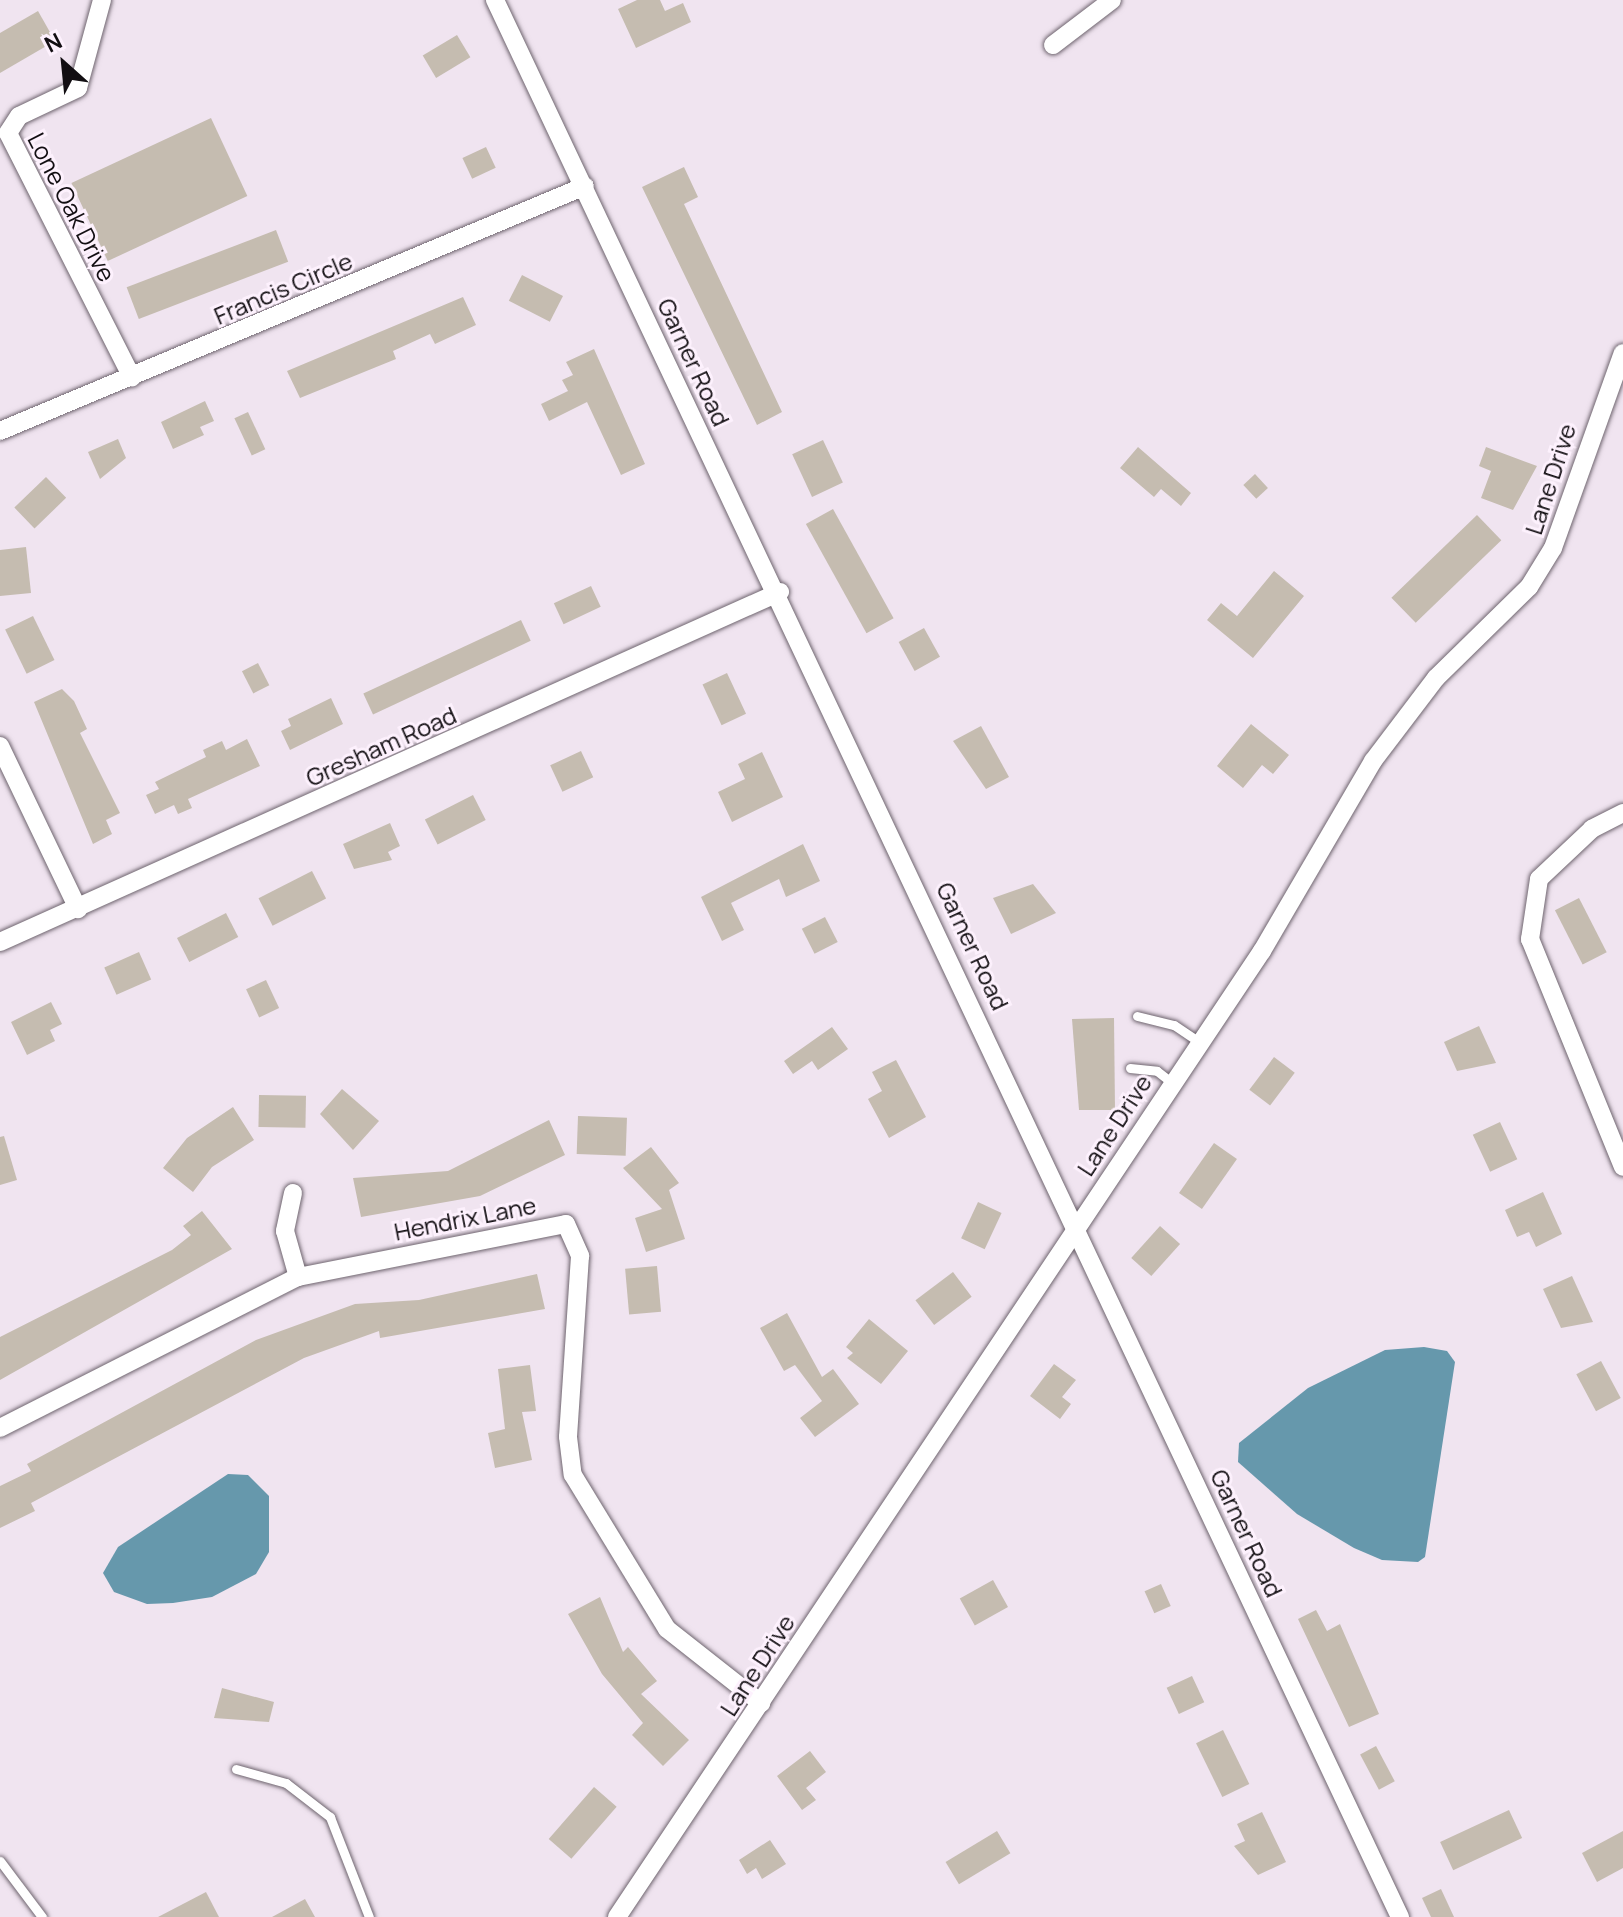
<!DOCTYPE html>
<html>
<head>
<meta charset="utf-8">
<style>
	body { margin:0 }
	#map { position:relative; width:1623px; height:1917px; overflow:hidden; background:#f0e4f0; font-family:Manrope,sans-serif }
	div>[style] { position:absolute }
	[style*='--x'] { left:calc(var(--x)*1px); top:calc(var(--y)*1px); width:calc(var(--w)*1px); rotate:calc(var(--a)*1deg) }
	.water>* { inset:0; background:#6698ac }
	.building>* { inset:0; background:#c5bcb0; transform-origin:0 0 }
	.roads { filter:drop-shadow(0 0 2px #6e646e) drop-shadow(0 0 2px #6e646e) }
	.service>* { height:9px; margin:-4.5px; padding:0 4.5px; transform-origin:4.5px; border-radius:4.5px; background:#fff }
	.minor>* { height:18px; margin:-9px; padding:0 9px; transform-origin:9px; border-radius:9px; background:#fff }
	span { translate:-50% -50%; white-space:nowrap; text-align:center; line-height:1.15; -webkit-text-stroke:6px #fdf1fd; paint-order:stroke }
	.street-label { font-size:24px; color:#120e12 }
	.north { position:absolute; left:24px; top:24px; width:80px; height:80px; -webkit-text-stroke:6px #fdf1fd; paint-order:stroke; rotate:333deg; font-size:22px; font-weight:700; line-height:32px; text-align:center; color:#120e12 }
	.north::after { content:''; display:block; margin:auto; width:28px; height:36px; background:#120e12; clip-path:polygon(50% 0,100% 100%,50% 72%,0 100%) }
</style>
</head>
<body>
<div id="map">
	<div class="water">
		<div style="clip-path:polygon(1424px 1347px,1447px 1351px,1455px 1362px,1425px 1557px,1418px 1562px,1382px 1560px,1354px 1548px,1297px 1514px,1238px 1462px,1239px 1443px,1308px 1388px,1385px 1350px)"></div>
		<div style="clip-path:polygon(228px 1474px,248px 1475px,269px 1496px,269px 1552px,256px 1574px,212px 1597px,173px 1603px,147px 1604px,114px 1592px,103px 1573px,118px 1547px)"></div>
	</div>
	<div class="building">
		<div style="clip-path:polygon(637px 0,660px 0,665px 11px,683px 3px,691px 22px,636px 48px,618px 9px)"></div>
		<div style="clip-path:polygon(38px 11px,55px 41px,0 73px,0 33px)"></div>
		<div style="left:457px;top:35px;width:26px;height:40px;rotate:59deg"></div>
		<div style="left:211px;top:118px;width:86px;height:154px;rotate:65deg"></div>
		<div style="left:486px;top:147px;width:23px;height:26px;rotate:65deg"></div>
		<div style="clip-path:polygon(684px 167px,698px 197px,684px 204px,782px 412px,757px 425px,642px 187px)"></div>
		<div style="left:276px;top:230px;width:34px;height:160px;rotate:69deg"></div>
		<div style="left:522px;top:275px;width:46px;height:29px;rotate:27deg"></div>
		<div style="clip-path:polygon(463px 297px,476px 325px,435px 344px,430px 334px,393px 351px,396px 359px,300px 398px,287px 371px)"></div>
		<div style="clip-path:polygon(594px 349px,645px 464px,621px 475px,587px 402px,549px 421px,541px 404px,568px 391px,562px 380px,573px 375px,566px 362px)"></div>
		<div style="clip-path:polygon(205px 401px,214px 421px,200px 427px,204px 435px,173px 449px,161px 422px)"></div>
		<div style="left:248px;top:412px;width:41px;height:15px;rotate:65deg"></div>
		<div style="clip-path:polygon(118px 439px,126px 458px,100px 479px,88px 452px)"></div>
		<div style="left:823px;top:440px;width:47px;height:34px;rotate:65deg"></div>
		<div style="clip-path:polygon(1138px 447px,1191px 493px,1181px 506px,1161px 489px,1154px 497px,1120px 468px)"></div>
		<div style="clip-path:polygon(1486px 447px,1537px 466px,1513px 510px,1481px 498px,1491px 471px,1479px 466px)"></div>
		<div style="left:1255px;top:474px;width:19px;height:16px;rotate:47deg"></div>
		<div style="left:46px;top:477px;width:29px;height:44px;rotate:46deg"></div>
		<div style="left:833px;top:509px;width:125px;height:31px;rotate:61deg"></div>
		<div style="left:1477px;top:515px;width:35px;height:119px;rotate:46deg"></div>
		<div style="clip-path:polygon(26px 547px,31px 593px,0 596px,0 550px)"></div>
		<div style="clip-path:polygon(1274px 571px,1304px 596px,1253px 658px,1207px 620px,1221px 603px,1237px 616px)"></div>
		<div style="left:591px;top:586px;width:23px;height:41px;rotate:65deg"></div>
		<div style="left:33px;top:616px;width:49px;height:31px;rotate:64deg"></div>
		<div style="left:521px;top:620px;width:23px;height:174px;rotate:65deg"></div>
		<div style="left:924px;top:628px;width:33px;height:29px;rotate:61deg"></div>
		<div style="left:258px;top:663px;width:25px;height:18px;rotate:63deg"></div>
		<div style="left:727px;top:673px;width:45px;height:27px;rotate:65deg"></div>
		<div style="clip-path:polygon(62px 689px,74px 701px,87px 729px,80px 733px,120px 813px,106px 820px,112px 834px,93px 844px,34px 702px)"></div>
		<div style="clip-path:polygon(331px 698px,343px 724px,290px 750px,281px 731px,291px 726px,288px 719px)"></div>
		<div style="clip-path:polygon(1251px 724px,1289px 755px,1273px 774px,1262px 765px,1243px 788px,1217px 766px)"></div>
		<div style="clip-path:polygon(981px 726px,1009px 777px,986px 789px,953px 741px)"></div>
		<div style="clip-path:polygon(247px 739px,260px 766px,188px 799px,192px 808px,178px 814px,174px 805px,155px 814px,146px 795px,159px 789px,155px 782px,206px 757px,203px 750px,222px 741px,226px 750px)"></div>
		<div style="left:581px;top:751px;width:29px;height:34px;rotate:65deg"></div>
		<div style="clip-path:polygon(762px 752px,783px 797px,732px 822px,718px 792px,745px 779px,738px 764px)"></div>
		<div style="left:473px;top:795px;width:28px;height:54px;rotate:63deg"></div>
		<div style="clip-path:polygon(390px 823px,400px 846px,388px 852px,392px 860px,354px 869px,343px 844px)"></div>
		<div style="clip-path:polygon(803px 844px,820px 881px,786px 897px,779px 879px,731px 903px,744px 930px,722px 941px,701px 897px)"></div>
		<div style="left:312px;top:871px;width:31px;height:60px;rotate:63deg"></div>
		<div style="clip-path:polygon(1033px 884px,1056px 913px,1011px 934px,993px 898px)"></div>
		<div style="left:1579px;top:898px;width:61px;height:27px;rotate:63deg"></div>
		<div style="left:226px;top:913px;width:27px;height:55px;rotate:63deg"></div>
		<div style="left:825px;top:917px;width:28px;height:26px;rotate:63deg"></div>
		<div style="left:139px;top:952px;width:30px;height:38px;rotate:66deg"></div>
		<div style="left:266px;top:980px;width:31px;height:22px;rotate:65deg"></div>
		<div style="clip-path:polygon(51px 1002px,62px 1024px,50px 1030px,55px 1041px,27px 1055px,11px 1022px)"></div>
		<div style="clip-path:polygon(1114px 1018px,1115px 1110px,1079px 1110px,1072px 1019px)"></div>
		<div style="clip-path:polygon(1479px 1026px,1496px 1063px,1457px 1071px,1444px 1042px)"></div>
		<div style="clip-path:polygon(832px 1027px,848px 1049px,818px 1070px,812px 1061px,793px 1074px,784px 1061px)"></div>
		<div style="left:1274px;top:1057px;width:26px;height:41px;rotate:37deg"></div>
		<div style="clip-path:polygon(896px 1060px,926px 1117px,889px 1138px,868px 1099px,882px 1091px,872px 1072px)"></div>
		<div style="clip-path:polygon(342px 1089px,379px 1121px,353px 1150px,320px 1114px)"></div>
		<div style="left:259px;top:1095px;width:47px;height:32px;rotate:1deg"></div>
		<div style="clip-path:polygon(233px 1107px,254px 1140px,212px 1167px,193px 1192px,163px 1168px,187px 1138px)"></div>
		<div style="left:578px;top:1116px;width:49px;height:38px;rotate:2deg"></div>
		<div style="clip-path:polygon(549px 1120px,565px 1155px,480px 1196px,361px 1217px,353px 1178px,448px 1171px)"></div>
		<div style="left:1500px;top:1122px;width:41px;height:30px;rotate:65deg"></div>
		<div style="clip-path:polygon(4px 1136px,17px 1180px,0 1185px,0 1137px)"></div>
		<div style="left:1214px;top:1143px;width:28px;height:61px;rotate:35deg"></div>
		<div style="clip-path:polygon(651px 1147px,679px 1183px,669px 1190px,685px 1239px,646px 1252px,635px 1218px,662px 1209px,623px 1168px)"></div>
		<div style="clip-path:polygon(1543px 1192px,1562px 1234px,1536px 1247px,1529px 1232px,1517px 1237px,1505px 1210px)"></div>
		<div style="left:978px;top:1202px;width:26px;height:40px;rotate:25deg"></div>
		<div style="clip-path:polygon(202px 1211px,232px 1249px,0 1380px,0 1337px,172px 1250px,191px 1235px,183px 1226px)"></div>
		<div style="left:1160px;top:1226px;width:27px;height:43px;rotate:42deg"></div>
		<div style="left:657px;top:1266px;width:46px;height:32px;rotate:85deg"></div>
		<div style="left:953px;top:1272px;width:31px;height:47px;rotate:53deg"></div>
		<div style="clip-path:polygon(537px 1274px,545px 1309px,380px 1338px,379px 1331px,304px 1358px,31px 1503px,35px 1511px,0 1528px,0 1486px,31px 1471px,27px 1464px,256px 1340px,355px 1304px,419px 1300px)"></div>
		<div style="clip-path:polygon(1572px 1276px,1593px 1322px,1561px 1328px,1543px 1289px)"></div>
		<div style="clip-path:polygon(787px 1313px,822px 1377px,833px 1369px,859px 1404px,815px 1437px,800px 1418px,822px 1401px,795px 1365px,784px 1371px,760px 1328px)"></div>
		<div style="clip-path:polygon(869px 1319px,908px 1351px,881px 1384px,847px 1358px,853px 1353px,846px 1347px)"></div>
		<div style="left:1601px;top:1361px;width:42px;height:28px;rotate:62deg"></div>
		<div style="clip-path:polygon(1054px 1364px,1076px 1380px,1062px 1397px,1071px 1404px,1060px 1419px,1030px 1396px)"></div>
		<div style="clip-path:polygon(530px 1365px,536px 1411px,522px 1412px,532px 1460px,495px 1468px,488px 1433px,505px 1429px,498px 1369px)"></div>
		<div style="left:993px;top:1580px;width:31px;height:38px;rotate:61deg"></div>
		<div style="left:1161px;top:1584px;width:24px;height:18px;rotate:66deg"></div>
		<div style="clip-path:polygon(600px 1597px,623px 1652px,628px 1647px,657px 1681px,641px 1694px,689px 1740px,663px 1766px,632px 1735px,643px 1723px,602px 1674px,568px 1614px)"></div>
		<div style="clip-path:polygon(1316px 1610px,1327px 1631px,1340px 1624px,1379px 1714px,1349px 1727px,1298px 1619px)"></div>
		<div style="left:1192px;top:1676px;width:29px;height:28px;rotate:65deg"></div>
		<div style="clip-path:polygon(222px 1688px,274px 1702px,269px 1722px,214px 1718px)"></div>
		<div style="left:1223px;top:1730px;width:60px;height:30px;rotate:64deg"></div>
		<div style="left:1376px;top:1746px;width:40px;height:18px;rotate:62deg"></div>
		<div style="clip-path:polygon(810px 1751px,826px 1772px,806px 1788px,816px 1800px,802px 1810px,777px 1776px)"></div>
		<div style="left:594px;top:1787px;width:30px;height:69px;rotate:41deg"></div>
		<div style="left:1509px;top:1810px;width:31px;height:76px;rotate:65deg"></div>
		<div style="clip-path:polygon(1262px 1812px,1286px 1862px,1258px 1875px,1234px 1846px,1245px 1841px,1237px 1824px)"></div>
		<div style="left:997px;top:1831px;width:26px;height:60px;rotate:59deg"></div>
		<div style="clip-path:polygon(1623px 1831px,1623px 1868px,1597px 1882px,1582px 1853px)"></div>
		<div style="clip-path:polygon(770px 1840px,786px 1864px,762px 1879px,756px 1868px,747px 1874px,739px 1860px)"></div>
		<div style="clip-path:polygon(1441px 1889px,1454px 1917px,1431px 1917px,1422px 1898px)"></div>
		<div style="clip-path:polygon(206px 1892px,219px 1917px,158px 1917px)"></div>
		<div style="clip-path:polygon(305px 1899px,315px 1917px,272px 1917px)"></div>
	</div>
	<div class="roads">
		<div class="service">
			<div style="--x:1137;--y:1016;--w:38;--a:14"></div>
			<div style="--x:1174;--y:1025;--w:30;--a:34"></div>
			<div style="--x:1130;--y:1068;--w:27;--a:6"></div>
			<div style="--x:1157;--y:1071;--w:18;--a:38"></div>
			<div style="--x:236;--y:1769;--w:52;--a:15.6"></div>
			<div style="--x:286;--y:1783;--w:56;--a:37.7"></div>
			<div style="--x:330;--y:1817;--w:107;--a:68.7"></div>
			<div style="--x:0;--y:1861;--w:70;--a:53.1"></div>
		</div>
		<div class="minor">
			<div style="--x:102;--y:0;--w:91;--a:105.3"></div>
			<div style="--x:78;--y:88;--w:65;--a:154.6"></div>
			<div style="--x:19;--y:116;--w:20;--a:123"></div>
			<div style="--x:8;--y:133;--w:274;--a:63.1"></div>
			<div style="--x:495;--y:0;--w:2120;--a:64.73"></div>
			<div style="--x:1053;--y:45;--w:74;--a:-37.3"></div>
			<div style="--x:0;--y:431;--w:634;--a:-22.72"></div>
			<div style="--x:0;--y:746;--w:181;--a:64.4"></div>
			<div style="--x:1623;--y:813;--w:35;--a:153"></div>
			<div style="--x:1592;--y:829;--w:73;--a:136.7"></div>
			<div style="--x:1539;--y:879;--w:61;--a:98.5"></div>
			<div style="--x:1530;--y:939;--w:246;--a:67.8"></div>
			<div style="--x:0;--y:942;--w:855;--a:-24.17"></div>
			<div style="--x:293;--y:1193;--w:39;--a:102"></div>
			<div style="--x:285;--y:1231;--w:48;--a:74.2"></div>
			<div style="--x:0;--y:1428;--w:334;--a:-26.9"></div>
			<div style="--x:298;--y:1277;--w:273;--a:-11.2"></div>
			<div style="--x:566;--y:1224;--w:35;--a:66"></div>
			<div style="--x:580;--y:1256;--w:181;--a:93.8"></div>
			<div style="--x:568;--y:1437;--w:38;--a:83"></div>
			<div style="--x:573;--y:1475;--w:180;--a:58.6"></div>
			<div style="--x:667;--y:1629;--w:120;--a:38.2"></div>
			<div style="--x:617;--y:1917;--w:1162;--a:-56.27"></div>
			<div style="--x:1262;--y:951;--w:220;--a:-59.7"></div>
			<div style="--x:1373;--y:761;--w:104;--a:-52.8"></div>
			<div style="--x:1436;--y:678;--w:130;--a:-44.4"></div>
			<div style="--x:1529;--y:587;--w:46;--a:-58.4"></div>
			<div style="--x:1553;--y:548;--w:207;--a:-70.3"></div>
		</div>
	</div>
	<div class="street-label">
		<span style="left:72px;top:207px;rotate:63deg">Lone Oak Drive</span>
		<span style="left:283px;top:288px;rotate:-23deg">Francis Circle</span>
		<span style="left:694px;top:362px;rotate:65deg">Garner Road</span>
		<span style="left:1550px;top:479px;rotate:-72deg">Lane Drive</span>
		<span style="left:381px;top:746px;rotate:-24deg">Gresham Road</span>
		<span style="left:973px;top:946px;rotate:65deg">Garner Road</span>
		<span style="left:1114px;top:1125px;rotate:-57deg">Lane Drive</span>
		<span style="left:465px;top:1218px;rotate:-11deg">Hendrix Lane</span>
		<span style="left:1247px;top:1533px;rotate:65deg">Garner Road</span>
		<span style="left:757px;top:1665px;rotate:-57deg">Lane Drive</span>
	</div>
	<div class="north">N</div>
</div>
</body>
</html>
